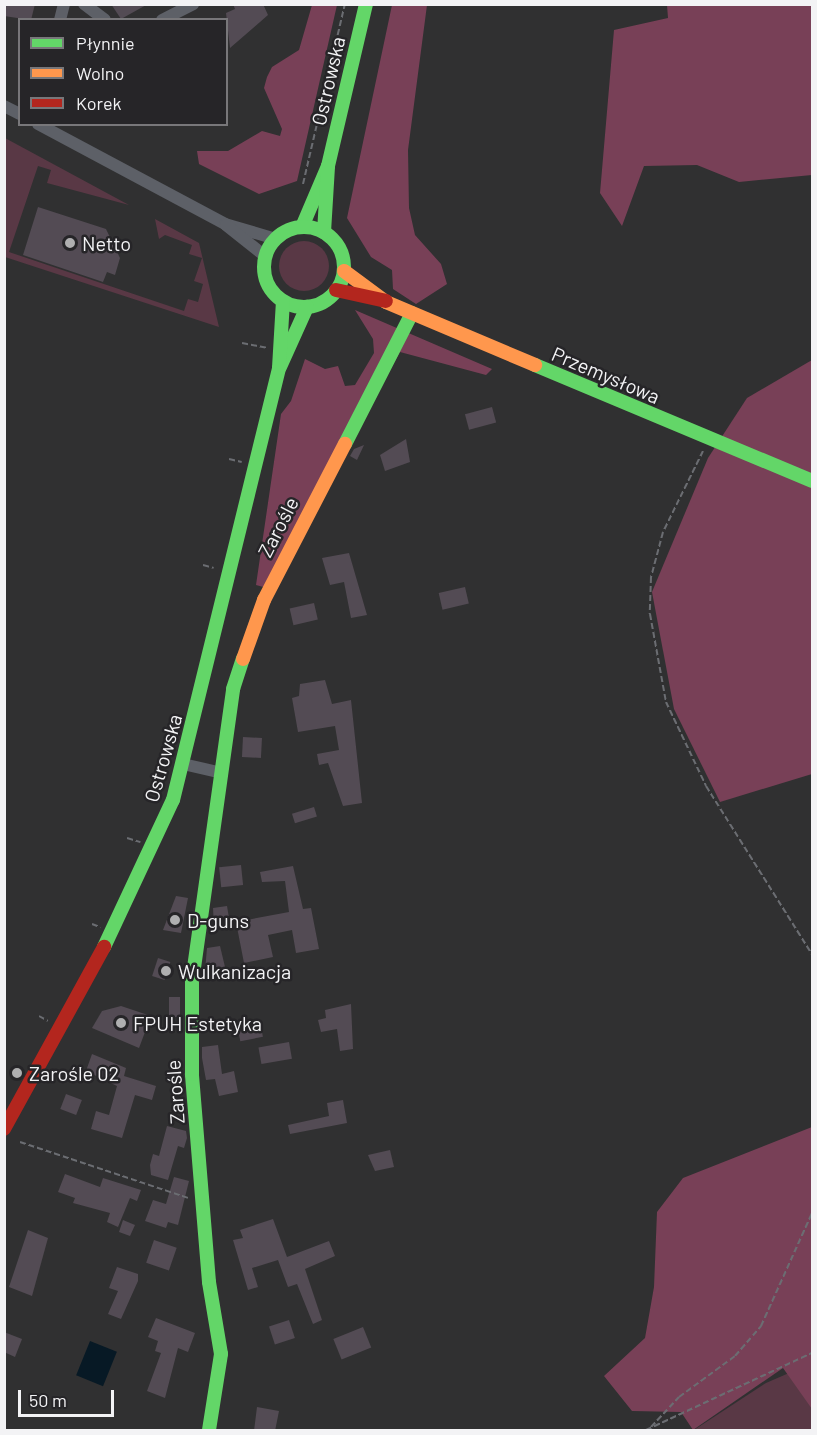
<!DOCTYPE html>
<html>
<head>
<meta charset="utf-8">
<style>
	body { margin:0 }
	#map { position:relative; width:817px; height:1435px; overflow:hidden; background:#303031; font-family:Barlow,sans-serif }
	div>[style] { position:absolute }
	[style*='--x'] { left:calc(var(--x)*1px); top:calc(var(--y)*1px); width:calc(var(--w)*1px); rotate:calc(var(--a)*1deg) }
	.green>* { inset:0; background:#593845 }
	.round { border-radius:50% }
	.forest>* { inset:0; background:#784057 }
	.water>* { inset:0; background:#071925; transform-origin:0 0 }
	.building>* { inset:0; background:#534b54; transform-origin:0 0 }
	.path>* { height:2px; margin-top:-1px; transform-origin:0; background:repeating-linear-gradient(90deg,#6b6d72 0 6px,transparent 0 9px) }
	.street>* { height:12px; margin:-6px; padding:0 6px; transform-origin:6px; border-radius:6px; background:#5d6067 }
	.fast>* { height:14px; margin:-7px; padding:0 7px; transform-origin:7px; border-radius:7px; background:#63d668 }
	.fast>.ring { margin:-7px; padding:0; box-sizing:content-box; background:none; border:14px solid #63d668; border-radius:50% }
	.slow>* { height:14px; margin:-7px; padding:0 7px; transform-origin:7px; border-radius:7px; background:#ff974d }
	.jam>* { height:14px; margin:-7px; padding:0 7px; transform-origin:7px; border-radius:7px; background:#b3261e }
	.dots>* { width:16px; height:16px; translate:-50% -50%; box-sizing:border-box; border:3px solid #262528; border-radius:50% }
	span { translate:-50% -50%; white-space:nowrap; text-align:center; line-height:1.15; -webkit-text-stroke:5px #262528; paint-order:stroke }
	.street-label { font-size:20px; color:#f3f3f5 }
	.poi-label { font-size:20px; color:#f3f3f5 }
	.left { translate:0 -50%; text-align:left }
	.frame { position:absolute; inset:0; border:6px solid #f3f3f5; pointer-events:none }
	.legend { position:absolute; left:18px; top:18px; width:210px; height:108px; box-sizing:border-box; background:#262528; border:2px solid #78777a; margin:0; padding:8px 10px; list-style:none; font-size:18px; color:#f3f3f5 }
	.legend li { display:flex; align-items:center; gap:12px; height:30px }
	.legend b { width:30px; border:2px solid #78777a }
	.scale { position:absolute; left:18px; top:1390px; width:96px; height:27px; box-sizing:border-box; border:3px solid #f3f3f5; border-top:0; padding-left:8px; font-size:18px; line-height:21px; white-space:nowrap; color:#f3f3f5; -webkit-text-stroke:4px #262528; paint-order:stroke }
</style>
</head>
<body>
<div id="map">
	<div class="green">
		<div style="clip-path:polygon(5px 138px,129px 205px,47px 183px,51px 170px,38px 166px,9px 252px,184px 311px,188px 299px,198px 302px,203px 284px,194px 281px,202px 258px,189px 254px,192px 245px,165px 235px,159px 239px,155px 219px,199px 243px,219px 327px,5px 257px)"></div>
		<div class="round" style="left:279px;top:241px;width:50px;height:50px"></div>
		<div style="clip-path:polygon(812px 1363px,812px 1430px,694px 1430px,766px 1383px)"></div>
	</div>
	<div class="forest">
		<div style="clip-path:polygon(312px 5px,337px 5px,297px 181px,259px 194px,199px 164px,197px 151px,228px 151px,262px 131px,280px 136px,282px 129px,264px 88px,267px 77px,272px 67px,299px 50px)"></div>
		<div style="clip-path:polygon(392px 5px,427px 5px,408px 150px,409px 208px,415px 235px,441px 264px,447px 284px,416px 304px,393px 289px,392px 270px,371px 257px,347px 218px)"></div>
		<div style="clip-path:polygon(667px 5px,812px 5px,812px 175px,739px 182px,697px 165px,644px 166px,622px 226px,600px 193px,614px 30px,668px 18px)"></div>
		<div style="clip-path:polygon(355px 310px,492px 369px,486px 375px,400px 352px,267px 588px,256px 585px,281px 414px,291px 401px,305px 359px,325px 369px,338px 366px,345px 386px,355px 385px,374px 353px,373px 339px)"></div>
		<div style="clip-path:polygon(812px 360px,812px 774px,720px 802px,674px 709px,652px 592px,708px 458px,747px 398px)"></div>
		<div style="clip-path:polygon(812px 1127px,812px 1409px,783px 1368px,693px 1430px,681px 1412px,632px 1411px,604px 1376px,645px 1338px,654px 1287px,657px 1212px,683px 1178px)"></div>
	</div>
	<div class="water">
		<div style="left:90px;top:1341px;width:29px;height:37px;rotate:22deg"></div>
	</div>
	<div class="building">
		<div style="clip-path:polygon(4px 4px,35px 4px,31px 20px,4px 16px)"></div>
		<div style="clip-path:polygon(111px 4px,148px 4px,121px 19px)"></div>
		<div style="clip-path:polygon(233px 4px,263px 4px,268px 15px,230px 48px,226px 13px,235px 9px)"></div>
		<div style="clip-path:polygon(38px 207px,106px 229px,120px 258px,115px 275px,107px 272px,103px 282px,23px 255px)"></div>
		<div style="left:492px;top:407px;width:16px;height:28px;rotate:75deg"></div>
		<div style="clip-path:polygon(406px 439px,410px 462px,385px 471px,380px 455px)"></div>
		<div style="clip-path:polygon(364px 445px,357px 460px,350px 456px,354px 449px)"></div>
		<div style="clip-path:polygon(349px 553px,367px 615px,351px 618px,344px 582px,330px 585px,322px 558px)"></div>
		<div style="left:465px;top:587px;width:17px;height:27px;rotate:77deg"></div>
		<div style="left:314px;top:603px;width:17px;height:25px;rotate:77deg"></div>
		<div style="clip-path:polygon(325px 680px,332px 704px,351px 700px,362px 803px,343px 806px,328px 763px,319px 765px,317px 754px,339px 750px,335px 726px,298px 732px,292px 698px,299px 696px,300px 684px)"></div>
		<div style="left:243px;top:737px;width:19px;height:20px;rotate:3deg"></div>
		<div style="left:314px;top:807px;width:10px;height:23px;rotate:73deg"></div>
		<div style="left:241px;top:865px;width:20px;height:22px;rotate:84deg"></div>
		<div style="clip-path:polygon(293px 866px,303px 909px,311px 908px,319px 949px,296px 953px,292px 930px,268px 935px,273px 957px,244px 963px,236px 922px,289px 912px,285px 881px,262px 882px,260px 872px)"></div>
		<div style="clip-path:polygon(176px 896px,188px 898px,181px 933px,163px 930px)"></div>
		<div style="clip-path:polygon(227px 906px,230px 924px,214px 927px,213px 908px)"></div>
		<div style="clip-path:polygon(220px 946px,225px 967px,205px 971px,207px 948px)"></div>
		<div style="left:158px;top:958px;width:13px;height:19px;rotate:18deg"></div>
		<div style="left:169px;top:997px;width:11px;height:20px"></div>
		<div style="clip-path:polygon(351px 1004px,353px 1049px,340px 1051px,337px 1029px,321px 1032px,318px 1020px,326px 1018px,325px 1010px)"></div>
		<div style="clip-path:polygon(121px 1006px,151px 1016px,139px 1048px,92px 1028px,102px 1011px)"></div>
		<div style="left:261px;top:1027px;width:10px;height:23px;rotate:79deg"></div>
		<div style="left:289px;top:1042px;width:17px;height:31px;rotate:80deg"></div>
		<div style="clip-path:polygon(218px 1045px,222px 1074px,234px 1071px,238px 1092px,219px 1096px,215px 1079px,206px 1080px,202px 1058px,202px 1047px)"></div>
		<div style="clip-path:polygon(92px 1054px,126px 1068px,124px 1076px,156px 1086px,152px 1100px,135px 1095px,122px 1138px,91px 1129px,96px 1111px,109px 1115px,117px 1086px,86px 1071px)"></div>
		<div style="left:66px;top:1094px;width:17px;height:16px;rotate:21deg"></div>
		<div style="clip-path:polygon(343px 1100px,347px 1123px,290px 1134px,288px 1125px,329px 1116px,327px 1103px)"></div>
		<div style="clip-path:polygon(167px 1126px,186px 1131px,187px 1138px,184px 1148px,178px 1146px,168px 1180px,151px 1175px,150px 1165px,153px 1154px,159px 1156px)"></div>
		<div style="clip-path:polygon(390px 1150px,394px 1167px,375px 1171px,368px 1155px)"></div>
		<div style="clip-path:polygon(65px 1174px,100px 1187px,103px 1178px,141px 1190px,137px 1201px,130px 1198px,118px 1227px,107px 1222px,110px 1213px,73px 1203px,75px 1198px,58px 1192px)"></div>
		<div style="clip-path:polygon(174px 1177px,189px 1181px,178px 1225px,168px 1222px,166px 1228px,145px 1221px,153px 1200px,166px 1204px)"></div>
		<div style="clip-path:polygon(273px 1219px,287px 1257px,329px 1241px,335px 1256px,305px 1269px,322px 1320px,313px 1324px,297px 1284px,288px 1287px,278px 1260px,252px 1268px,258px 1287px,248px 1290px,233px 1240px,243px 1238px,240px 1230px)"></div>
		<div style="clip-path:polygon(123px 1220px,135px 1225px,130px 1236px,119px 1232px)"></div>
		<div style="clip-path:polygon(28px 1230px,48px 1238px,32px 1296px,9px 1287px)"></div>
		<div style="left:154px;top:1240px;width:24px;height:24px;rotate:19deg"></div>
		<div style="clip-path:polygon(117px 1267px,138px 1274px,138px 1281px,121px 1319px,108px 1314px,118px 1291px,109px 1288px)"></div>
		<div style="clip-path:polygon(156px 1318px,195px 1333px,188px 1352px,178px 1348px,165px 1398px,147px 1391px,161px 1353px,155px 1351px,158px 1341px,148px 1337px)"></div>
		<div style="left:289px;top:1320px;width:19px;height:21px;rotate:72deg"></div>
		<div style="left:363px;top:1327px;width:22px;height:32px;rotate:68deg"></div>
		<div style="clip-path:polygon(4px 1332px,22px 1339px,15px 1357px,4px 1352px)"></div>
		<div style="clip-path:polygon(257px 1407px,279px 1411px,275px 1431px,254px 1431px)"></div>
	</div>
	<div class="path">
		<div style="--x:303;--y:184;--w:185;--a:-76.9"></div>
		<div style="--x:242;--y:343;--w:25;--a:11"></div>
		<div style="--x:703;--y:451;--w:90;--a:116.3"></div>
		<div style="--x:663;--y:532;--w:47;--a:104.9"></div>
		<div style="--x:651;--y:577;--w:37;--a:92"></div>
		<div style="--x:650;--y:614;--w:89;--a:79.7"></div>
		<div style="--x:666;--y:702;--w:93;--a:64.5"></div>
		<div style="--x:706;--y:786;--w:199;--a:57.8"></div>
		<div style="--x:229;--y:459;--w:13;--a:13"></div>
		<div style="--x:203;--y:565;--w:11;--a:15"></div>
		<div style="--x:127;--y:838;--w:14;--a:17"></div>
		<div style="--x:92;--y:924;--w:9;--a:21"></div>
		<div style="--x:39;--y:1016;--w:10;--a:29"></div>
		<div style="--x:20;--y:1142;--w:177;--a:18.4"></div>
		<div style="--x:651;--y:1427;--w:41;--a:-47"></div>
		<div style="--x:679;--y:1397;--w:69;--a:-36.2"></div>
		<div style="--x:735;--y:1356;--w:40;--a:-49"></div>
		<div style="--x:761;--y:1326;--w:124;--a:-65.7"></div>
		<div style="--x:646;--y:1430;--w:183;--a:-24.9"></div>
	</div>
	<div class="street">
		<div style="--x:84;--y:4;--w:26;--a:37"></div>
		<div style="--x:60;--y:20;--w:16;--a:-76"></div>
		<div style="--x:162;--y:20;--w:35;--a:-27"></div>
		<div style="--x:4;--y:106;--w:18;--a:27"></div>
		<div style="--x:38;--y:124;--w:212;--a:28.1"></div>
		<div style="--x:225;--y:224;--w:53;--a:16.4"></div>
		<div style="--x:226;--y:225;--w:50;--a:38.5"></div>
		<div style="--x:183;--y:764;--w:39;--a:13"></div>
	</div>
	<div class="fast">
		<div style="--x:302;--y:227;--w:66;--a:-66.9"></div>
		<div style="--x:328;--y:166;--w:166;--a:-76.8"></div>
		<div class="ring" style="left:264px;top:227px;width:66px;height:66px"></div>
		<div style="--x:324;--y:232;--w:66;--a:-86.5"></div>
		<div style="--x:535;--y:365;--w:300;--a:22.7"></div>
		<div style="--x:280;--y:367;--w:66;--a:-65.8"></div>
		<div style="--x:345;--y:444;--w:147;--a:-62.9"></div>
		<div style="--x:104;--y:947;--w:162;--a:-64.9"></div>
		<div style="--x:173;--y:800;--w:445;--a:-76.2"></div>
		<div style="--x:279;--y:368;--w:67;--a:-86.6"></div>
		<div style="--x:209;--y:1430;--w:77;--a:-81"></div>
		<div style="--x:221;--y:1354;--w:73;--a:-99.5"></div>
		<div style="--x:209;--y:1282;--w:209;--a:-94.7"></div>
		<div style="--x:192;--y:1074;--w:92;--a:-90"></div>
		<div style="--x:192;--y:982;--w:296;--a:-82"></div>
		<div style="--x:233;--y:689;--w:32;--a:-72"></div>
	</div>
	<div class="slow">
		<div style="--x:344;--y:271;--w:52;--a:36.4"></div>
		<div style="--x:386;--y:302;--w:162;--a:22.9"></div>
		<div style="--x:243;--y:659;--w:63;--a:-70.4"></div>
		<div style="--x:264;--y:600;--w:176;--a:-62.6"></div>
	</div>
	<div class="jam">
		<div style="--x:336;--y:290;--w:51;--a:12.4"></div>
		<div style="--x:4;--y:1129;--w:208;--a:-61.2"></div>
	</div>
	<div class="dots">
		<div style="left:70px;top:243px;background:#afafb0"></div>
		<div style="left:175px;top:920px;background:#afafb0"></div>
		<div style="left:166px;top:971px;background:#afafb0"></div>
		<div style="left:121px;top:1023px;background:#afafb0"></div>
		<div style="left:17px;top:1073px;background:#afafb0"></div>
	</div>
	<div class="street-label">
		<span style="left:328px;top:81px;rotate:-77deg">Ostrowska</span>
		<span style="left:606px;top:375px;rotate:23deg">Przemysłowa</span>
		<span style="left:278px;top:527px;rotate:-63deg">Zarośle</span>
		<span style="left:163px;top:758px;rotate:-74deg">Ostrowska</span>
		<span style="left:175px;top:1092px;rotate:-94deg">Zarośle</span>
	</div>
	<div class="poi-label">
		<span class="left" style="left:82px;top:243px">Netto</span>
		<span class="left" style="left:187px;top:920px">D-guns</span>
		<span class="left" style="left:178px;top:971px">Wulkanizacja</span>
		<span class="left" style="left:133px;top:1023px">FPUH Estetyka</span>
		<span class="left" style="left:29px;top:1073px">Zarośle 02</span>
	</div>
	<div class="frame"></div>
	<ul class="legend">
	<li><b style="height:8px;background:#63d668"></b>Płynnie</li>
	<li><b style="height:8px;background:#ff974d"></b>Wolno</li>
	<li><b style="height:8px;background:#b3261e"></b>Korek</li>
	</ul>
	<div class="scale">50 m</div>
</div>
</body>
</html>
